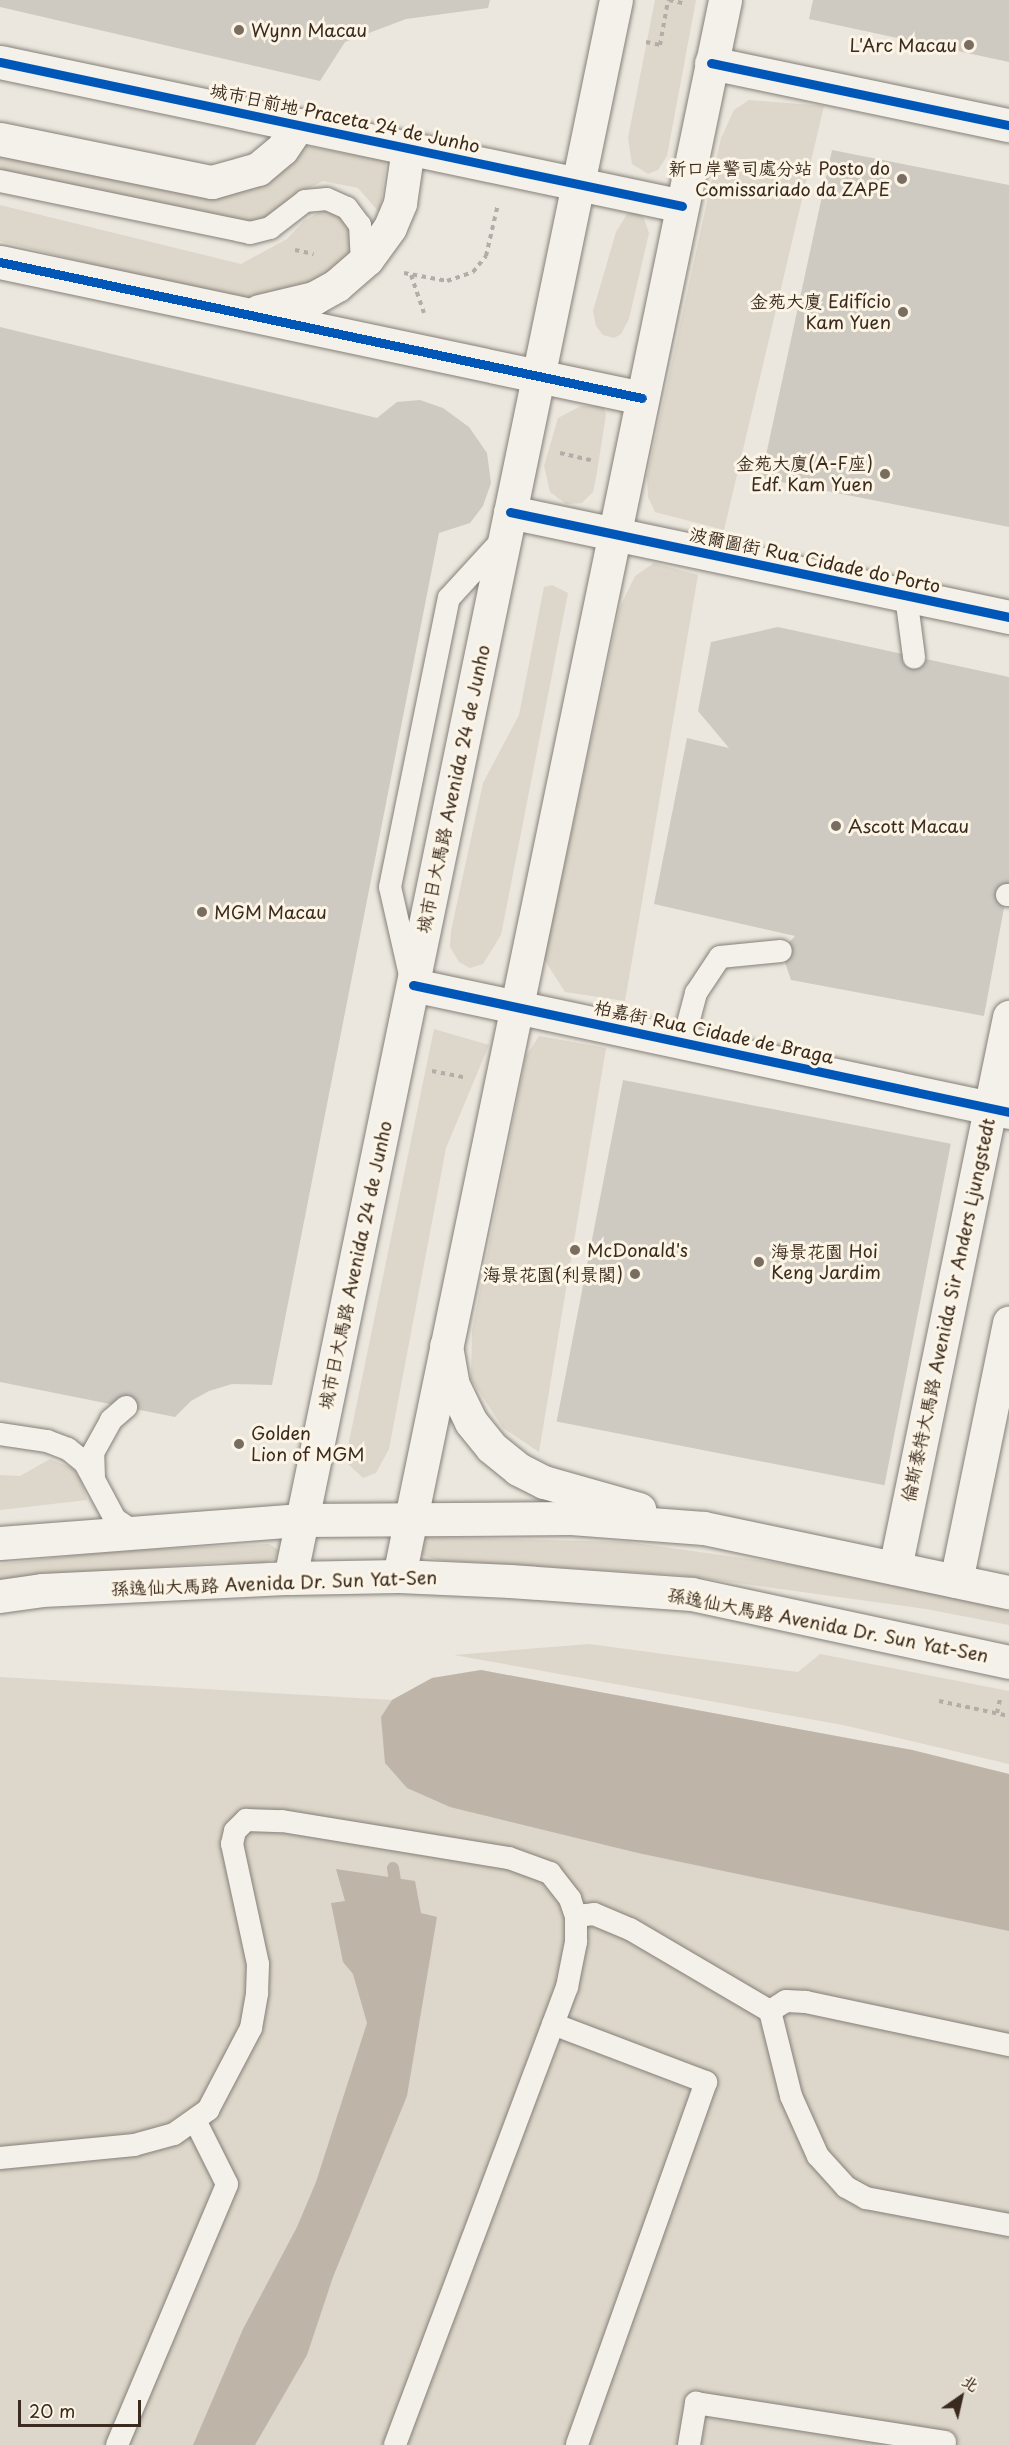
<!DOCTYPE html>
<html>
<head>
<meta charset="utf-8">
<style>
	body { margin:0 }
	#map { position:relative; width:1009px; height:2445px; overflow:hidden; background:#ebe7de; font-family:"Playpen Sans","LXGW WenKai TC",sans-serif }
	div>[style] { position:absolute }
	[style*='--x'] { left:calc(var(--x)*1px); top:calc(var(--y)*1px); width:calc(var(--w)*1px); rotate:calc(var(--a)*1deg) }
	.green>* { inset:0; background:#ddd6ca }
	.water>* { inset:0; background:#beb5a8 }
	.stream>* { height:12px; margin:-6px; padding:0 6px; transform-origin:6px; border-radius:6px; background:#beb5a8 }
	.building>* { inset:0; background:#cecac2; transform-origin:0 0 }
	.path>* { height:4px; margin-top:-2px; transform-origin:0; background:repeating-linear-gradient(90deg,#b1ada7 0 4.5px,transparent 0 9px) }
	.roads { filter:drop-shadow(0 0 2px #858079) drop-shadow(0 0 2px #858079) }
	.service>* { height:22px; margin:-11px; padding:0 11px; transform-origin:11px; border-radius:11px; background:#f4f0ea }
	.minor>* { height:33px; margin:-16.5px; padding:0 16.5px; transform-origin:16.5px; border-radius:16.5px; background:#f4f0ea }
	.secondary>* { height:33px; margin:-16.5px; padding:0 16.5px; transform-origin:16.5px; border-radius:16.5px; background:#f4f0ea }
	.primary>* { height:33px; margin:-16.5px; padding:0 16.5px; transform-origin:16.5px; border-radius:16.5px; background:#f4f0ea }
	.cycleway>* { height:9px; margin:-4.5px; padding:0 4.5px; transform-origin:4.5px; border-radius:4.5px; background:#0057b8 }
	.dots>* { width:16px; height:16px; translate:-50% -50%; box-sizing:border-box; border:3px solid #fcf5e5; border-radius:50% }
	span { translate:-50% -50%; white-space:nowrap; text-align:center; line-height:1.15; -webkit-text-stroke:6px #fcf5e5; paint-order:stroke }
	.poi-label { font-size:18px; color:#3b2a1e }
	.left { translate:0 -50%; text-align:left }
	.right { translate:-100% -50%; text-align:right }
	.street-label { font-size:18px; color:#3b2a1e }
	.north { position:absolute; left:931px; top:2367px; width:60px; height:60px; -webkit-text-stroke:4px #fcf5e5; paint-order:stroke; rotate:34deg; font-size:16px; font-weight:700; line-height:24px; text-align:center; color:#3b2a1e }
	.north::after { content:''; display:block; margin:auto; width:21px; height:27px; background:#3b2a1e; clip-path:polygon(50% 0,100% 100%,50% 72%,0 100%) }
	.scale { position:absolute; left:18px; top:2400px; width:123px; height:27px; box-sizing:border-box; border:3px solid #3b2a1e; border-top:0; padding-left:8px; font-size:18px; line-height:21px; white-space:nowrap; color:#3b2a1e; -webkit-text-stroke:4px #fcf5e5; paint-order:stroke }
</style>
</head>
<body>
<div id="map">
	<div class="green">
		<div style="clip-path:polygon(655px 0,696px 0,667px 156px,658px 170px,648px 174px,632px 164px,628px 138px)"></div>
		<div style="clip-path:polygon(749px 100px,824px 106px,724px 530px,655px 512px,648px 497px,647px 476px,721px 138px,734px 110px)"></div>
		<div style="clip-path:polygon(289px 143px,386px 161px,380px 213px,358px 188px,323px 181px,298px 194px,274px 220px,239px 227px,0 170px,0 153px,226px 189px)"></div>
		<div style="clip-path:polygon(0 205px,241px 264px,287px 239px,304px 221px,323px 210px,338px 215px,350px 226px,354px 242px,347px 257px,304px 290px,268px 301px,232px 299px,0 241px)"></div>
		<div style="clip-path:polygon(635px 212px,643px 216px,649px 233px,629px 319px,621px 334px,614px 338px,603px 335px,596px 326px,593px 311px,616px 232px,627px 214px)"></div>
		<div style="clip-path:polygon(581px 406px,603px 406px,606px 414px,596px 478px,593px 492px,582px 503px,566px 504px,550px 492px,544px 466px,558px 418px)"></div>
		<div style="clip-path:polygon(654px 563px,698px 575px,625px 1001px,565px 992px,544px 959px,620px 607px,635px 576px)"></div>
		<div style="clip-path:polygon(552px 585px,568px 593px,501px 935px,483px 964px,470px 968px,459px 962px,450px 947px,451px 931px,483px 783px,519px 715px,544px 587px)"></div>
		<div style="clip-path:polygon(434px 1029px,489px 1045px,446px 1148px,389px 1449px,376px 1473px,363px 1478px,345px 1461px)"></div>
		<div style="clip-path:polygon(539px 1036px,606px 1048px,539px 1452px,503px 1428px,471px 1379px,472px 1331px,526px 1056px)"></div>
		<div style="clip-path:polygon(50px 1459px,72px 1468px,81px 1479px,87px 1500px,0 1510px,0 1475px,20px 1476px)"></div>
		<div style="clip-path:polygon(427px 1537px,627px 1542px,972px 1590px,1009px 1598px,1009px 1625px,926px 1609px,678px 1575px,438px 1560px,422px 1555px,418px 1546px)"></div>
		<div style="clip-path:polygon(269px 1544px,279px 1550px,276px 1558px,261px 1564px,221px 1562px,0 1580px,0 1564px,114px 1551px)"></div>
		<div style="clip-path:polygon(589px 1644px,798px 1672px,820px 1654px,1009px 1691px,1009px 1764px,843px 1725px,454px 1655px)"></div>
		<div style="clip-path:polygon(481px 1670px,912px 1750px,1009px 1774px,1009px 2445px,0 2445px,0 1677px,392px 1700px,432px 1678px)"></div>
	</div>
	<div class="water">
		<div style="clip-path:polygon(481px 1670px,912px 1750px,1009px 1774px,1009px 1931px,638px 1853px,450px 1807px,407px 1788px,385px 1763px,381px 1717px,392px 1700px,432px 1678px)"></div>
		<div style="clip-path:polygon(336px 1869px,415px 1881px,421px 1913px,437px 1917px,407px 2096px,333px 2277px,307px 2355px,255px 2445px,193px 2445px,243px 2329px,297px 2227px,316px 2182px,367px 2023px,353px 1974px,343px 1962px,331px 1903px,345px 1901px)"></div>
	</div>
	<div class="stream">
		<div style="--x:393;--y:1868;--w:26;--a:81"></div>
	</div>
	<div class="building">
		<div style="clip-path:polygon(0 0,490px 0,488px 8px,406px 19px,345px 42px,320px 81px,0 7px)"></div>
		<div style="clip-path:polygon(813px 0,1009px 0,1009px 62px,809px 19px)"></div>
		<div style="clip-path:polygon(832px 150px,1009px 185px,1009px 527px,761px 478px)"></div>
		<div style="clip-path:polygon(0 327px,377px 418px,397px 402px,420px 400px,443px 408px,469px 427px,487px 453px,491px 483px,483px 506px,470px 523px,439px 533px,272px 1385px,232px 1384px,209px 1391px,191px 1401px,175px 1417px,0 1382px)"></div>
		<div style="clip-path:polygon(778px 627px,1009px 677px,1009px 881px,984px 1016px,791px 980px,781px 951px,795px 936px,654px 904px,687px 738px,729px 748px,698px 711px,711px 642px)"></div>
		<div style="left:623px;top:1080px;width:334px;height:348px;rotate:11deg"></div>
	</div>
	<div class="path">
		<div style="--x:669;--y:0;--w:17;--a:13"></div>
		<div style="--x:646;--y:42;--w:14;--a:12"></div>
		<div style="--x:660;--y:45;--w:46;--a:-79.9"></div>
		<div style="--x:295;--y:250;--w:19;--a:12"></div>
		<div style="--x:404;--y:273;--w:44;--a:10.5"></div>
		<div style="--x:447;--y:281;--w:28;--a:-19"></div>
		<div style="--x:473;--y:272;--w:21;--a:-51"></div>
		<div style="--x:486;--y:256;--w:53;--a:-77"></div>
		<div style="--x:411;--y:275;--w:40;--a:71.1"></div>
		<div style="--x:560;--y:453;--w:32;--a:13"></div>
		<div style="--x:432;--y:1071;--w:32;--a:11"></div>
		<div style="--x:939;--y:1701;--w:72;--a:12.1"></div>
		<div style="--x:997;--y:1713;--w:14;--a:-78"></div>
	</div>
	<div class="roads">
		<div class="service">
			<div style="--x:0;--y:181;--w:255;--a:11.7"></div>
			<div style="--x:250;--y:233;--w:21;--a:-14"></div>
			<div style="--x:270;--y:228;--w:44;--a:-37.6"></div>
			<div style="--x:305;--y:201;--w:22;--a:-5"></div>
			<div style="--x:327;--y:199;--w:22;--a:24"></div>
			<div style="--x:347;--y:208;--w:21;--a:53"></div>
			<div style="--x:360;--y:225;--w:39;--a:87"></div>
			<div style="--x:906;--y:596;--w:62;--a:82.5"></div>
			<div style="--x:1007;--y:895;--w:2;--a:0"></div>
			<div style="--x:410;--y:975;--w:90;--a:-102.8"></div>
			<div style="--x:390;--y:887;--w:295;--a:-78.5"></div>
			<div style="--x:449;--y:598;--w:80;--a:-47.5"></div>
			<div style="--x:683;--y:1042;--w:51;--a:-75.1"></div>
			<div style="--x:696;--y:993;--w:43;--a:-56.3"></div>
			<div style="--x:720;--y:957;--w:61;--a:-5.6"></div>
			<div style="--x:0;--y:1434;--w:48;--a:8.5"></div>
			<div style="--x:47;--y:1441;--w:22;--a:21"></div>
			<div style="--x:68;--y:1449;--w:22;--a:39"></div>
			<div style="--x:85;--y:1463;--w:64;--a:61.8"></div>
			<div style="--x:115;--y:1519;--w:22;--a:34"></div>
			<div style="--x:94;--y:1478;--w:25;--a:-92"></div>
			<div style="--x:93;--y:1453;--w:38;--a:-61"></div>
			<div style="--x:111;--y:1420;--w:20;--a:-41"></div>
			<div style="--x:576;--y:1916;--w:18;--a:-6"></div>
			<div style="--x:594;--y:1914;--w:39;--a:23"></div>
			<div style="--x:630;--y:1929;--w:162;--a:30.4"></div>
			<div style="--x:770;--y:2011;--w:88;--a:76.1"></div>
			<div style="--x:791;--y:2096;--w:66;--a:65.8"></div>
			<div style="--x:818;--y:2156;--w:42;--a:47.9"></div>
			<div style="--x:846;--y:2187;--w:23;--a:29"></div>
			<div style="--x:866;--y:2198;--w:146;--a:10.7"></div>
			<div style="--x:770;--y:2011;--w:19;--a:-32"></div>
			<div style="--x:786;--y:2001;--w:20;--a:3"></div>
			<div style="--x:806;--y:2002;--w:208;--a:12"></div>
			<div style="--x:553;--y:2024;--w:164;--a:20.8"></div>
			<div style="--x:706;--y:2082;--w:385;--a:109.6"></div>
			<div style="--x:0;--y:2158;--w:135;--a:-5.5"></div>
			<div style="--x:134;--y:2145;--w:41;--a:-15.4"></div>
			<div style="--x:174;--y:2134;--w:42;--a:-35.2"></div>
			<div style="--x:208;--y:2110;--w:93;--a:-62.3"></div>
			<div style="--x:251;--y:2028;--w:36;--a:-80"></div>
			<div style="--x:257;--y:1993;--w:29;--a:-88"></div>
			<div style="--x:258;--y:1964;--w:123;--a:-102.2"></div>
			<div style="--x:232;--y:1844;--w:13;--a:-77"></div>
			<div style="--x:235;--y:1831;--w:16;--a:-45"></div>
			<div style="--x:246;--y:1820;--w:36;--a:2"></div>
			<div style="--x:282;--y:1821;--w:230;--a:9.3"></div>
			<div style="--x:509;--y:1858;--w:44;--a:20.1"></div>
			<div style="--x:550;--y:1873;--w:33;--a:52"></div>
			<div style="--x:570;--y:1899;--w:18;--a:71"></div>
			<div style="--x:576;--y:1916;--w:26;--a:90"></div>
			<div style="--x:576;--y:1942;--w:46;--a:101.3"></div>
			<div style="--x:567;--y:1987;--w:489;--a:110.6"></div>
			<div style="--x:117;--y:2445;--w:283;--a:-67.1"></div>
			<div style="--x:227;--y:2184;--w:69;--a:-116.6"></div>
			<div style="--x:689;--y:2445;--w:43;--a:-80.5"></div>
			<div style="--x:696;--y:2403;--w:252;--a:8.9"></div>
		</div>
		<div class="minor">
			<div style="--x:0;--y:62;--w:697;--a:11.92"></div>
			<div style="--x:711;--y:63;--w:304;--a:11.8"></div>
			<div style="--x:0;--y:139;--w:216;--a:11.5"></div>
			<div style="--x:212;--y:182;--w:48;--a:-15.8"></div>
			<div style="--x:258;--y:169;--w:31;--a:-40"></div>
			<div style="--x:282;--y:149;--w:29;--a:-56"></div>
			<div style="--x:0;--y:262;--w:656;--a:11.96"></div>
			<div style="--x:259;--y:311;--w:57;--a:-13.3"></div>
			<div style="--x:314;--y:298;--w:26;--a:-29"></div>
			<div style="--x:337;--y:285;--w:40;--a:-41"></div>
			<div style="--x:367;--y:259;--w:39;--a:-54"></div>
			<div style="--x:390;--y:227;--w:26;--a:-67"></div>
			<div style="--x:400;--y:203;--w:56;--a:-81.7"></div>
			<div style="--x:510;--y:512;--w:510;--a:11.88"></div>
			<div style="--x:413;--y:985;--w:609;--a:12.03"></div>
			<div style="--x:895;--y:1568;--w:563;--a:-78.31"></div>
			<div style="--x:956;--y:1581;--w:264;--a:-78.4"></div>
		</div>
		<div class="secondary">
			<div style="--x:399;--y:1576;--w:1609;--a:-78.31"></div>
			<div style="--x:290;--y:1578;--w:1611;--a:-78.33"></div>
		</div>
		<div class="primary">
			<div style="--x:446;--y:1346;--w:40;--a:80"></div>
			<div style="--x:453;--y:1385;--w:41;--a:64.1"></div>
			<div style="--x:471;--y:1422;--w:32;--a:51"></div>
			<div style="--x:491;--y:1447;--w:35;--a:39"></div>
			<div style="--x:518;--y:1469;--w:29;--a:27"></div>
			<div style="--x:544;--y:1482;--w:99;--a:15.9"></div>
			<div style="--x:0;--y:1543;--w:302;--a:-4.4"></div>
			<div style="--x:301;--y:1520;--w:270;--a:-0.4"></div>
			<div style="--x:571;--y:1518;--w:133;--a:4.3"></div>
			<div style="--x:704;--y:1528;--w:312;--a:11.9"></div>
			<div style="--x:0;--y:1596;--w:42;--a:-8.1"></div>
			<div style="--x:42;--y:1590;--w:248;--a:-2.8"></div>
			<div style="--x:290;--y:1578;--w:109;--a:-1.1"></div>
			<div style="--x:399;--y:1576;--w:111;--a:2.6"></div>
			<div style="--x:510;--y:1581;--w:182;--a:4.1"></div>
			<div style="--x:692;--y:1594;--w:324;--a:12.1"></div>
		</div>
	</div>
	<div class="cycleway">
		<div style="--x:0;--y:62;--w:697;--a:11.92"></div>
		<div style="--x:711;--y:63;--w:304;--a:11.8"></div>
		<div style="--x:0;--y:262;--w:656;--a:11.96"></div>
		<div style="--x:510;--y:512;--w:510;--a:11.88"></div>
		<div style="--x:413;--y:985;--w:609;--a:12.03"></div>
	</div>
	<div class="dots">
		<div style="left:239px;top:30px;background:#796c61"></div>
		<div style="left:969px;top:45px;background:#796c61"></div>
		<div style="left:902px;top:179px;background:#796c61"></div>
		<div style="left:903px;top:312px;background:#796c61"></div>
		<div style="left:885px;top:474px;background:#796c61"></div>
		<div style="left:836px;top:826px;background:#796c61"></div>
		<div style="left:202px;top:912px;background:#796c61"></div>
		<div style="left:575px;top:1250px;background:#796c61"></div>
		<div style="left:759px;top:1262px;background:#796c61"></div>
		<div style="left:635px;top:1274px;background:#796c61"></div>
		<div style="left:239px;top:1444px;background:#796c61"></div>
	</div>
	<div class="poi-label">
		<span class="left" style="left:251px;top:30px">Wynn Macau</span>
		<span class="right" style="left:957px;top:45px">L'Arc Macau</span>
		<span class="right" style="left:890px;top:179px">新口岸警司處分站 Posto do<br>Comissariado da ZAPE</span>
		<span class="right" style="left:891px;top:312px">金苑大廈 Edifício<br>Kam Yuen</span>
		<span class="right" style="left:873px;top:474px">金苑大廈(A-F座)<br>Edf. Kam Yuen</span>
		<span class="left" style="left:848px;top:826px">Ascott Macau</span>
		<span class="left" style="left:214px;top:912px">MGM Macau</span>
		<span class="left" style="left:587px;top:1250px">McDonald's</span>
		<span class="left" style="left:771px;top:1262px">海景花園 Hoi<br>Keng Jardim</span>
		<span class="right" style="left:623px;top:1274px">海景花園(利景閣)</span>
		<span class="left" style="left:251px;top:1444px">Golden<br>Lion of MGM</span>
	</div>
	<div class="street-label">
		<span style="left:345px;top:118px;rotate:12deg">城市日前地 Praceta 24 de Junho</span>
		<span style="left:815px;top:560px;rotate:12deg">波爾圖街 Rua Cidade do Porto</span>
		<span style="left:453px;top:789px;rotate:-78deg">城市日大馬路 Avenida 24 de Junho</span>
		<span style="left:714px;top:1032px;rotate:12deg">柏嘉街 Rua Cidade de Braga</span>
		<span style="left:355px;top:1265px;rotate:-78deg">城市日大馬路 Avenida 24 de Junho</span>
		<span style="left:948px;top:1310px;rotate:-78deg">倫斯泰特大馬路 Avenida Sir Anders Ljungstedt</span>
		<span style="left:274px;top:1583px;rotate:-2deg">孫逸仙大馬路 Avenida Dr. Sun Yat-Sen</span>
		<span style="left:828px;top:1625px;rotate:11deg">孫逸仙大馬路 Avenida Dr. Sun Yat-Sen</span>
	</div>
	<div class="north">北</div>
	<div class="scale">20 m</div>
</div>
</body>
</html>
